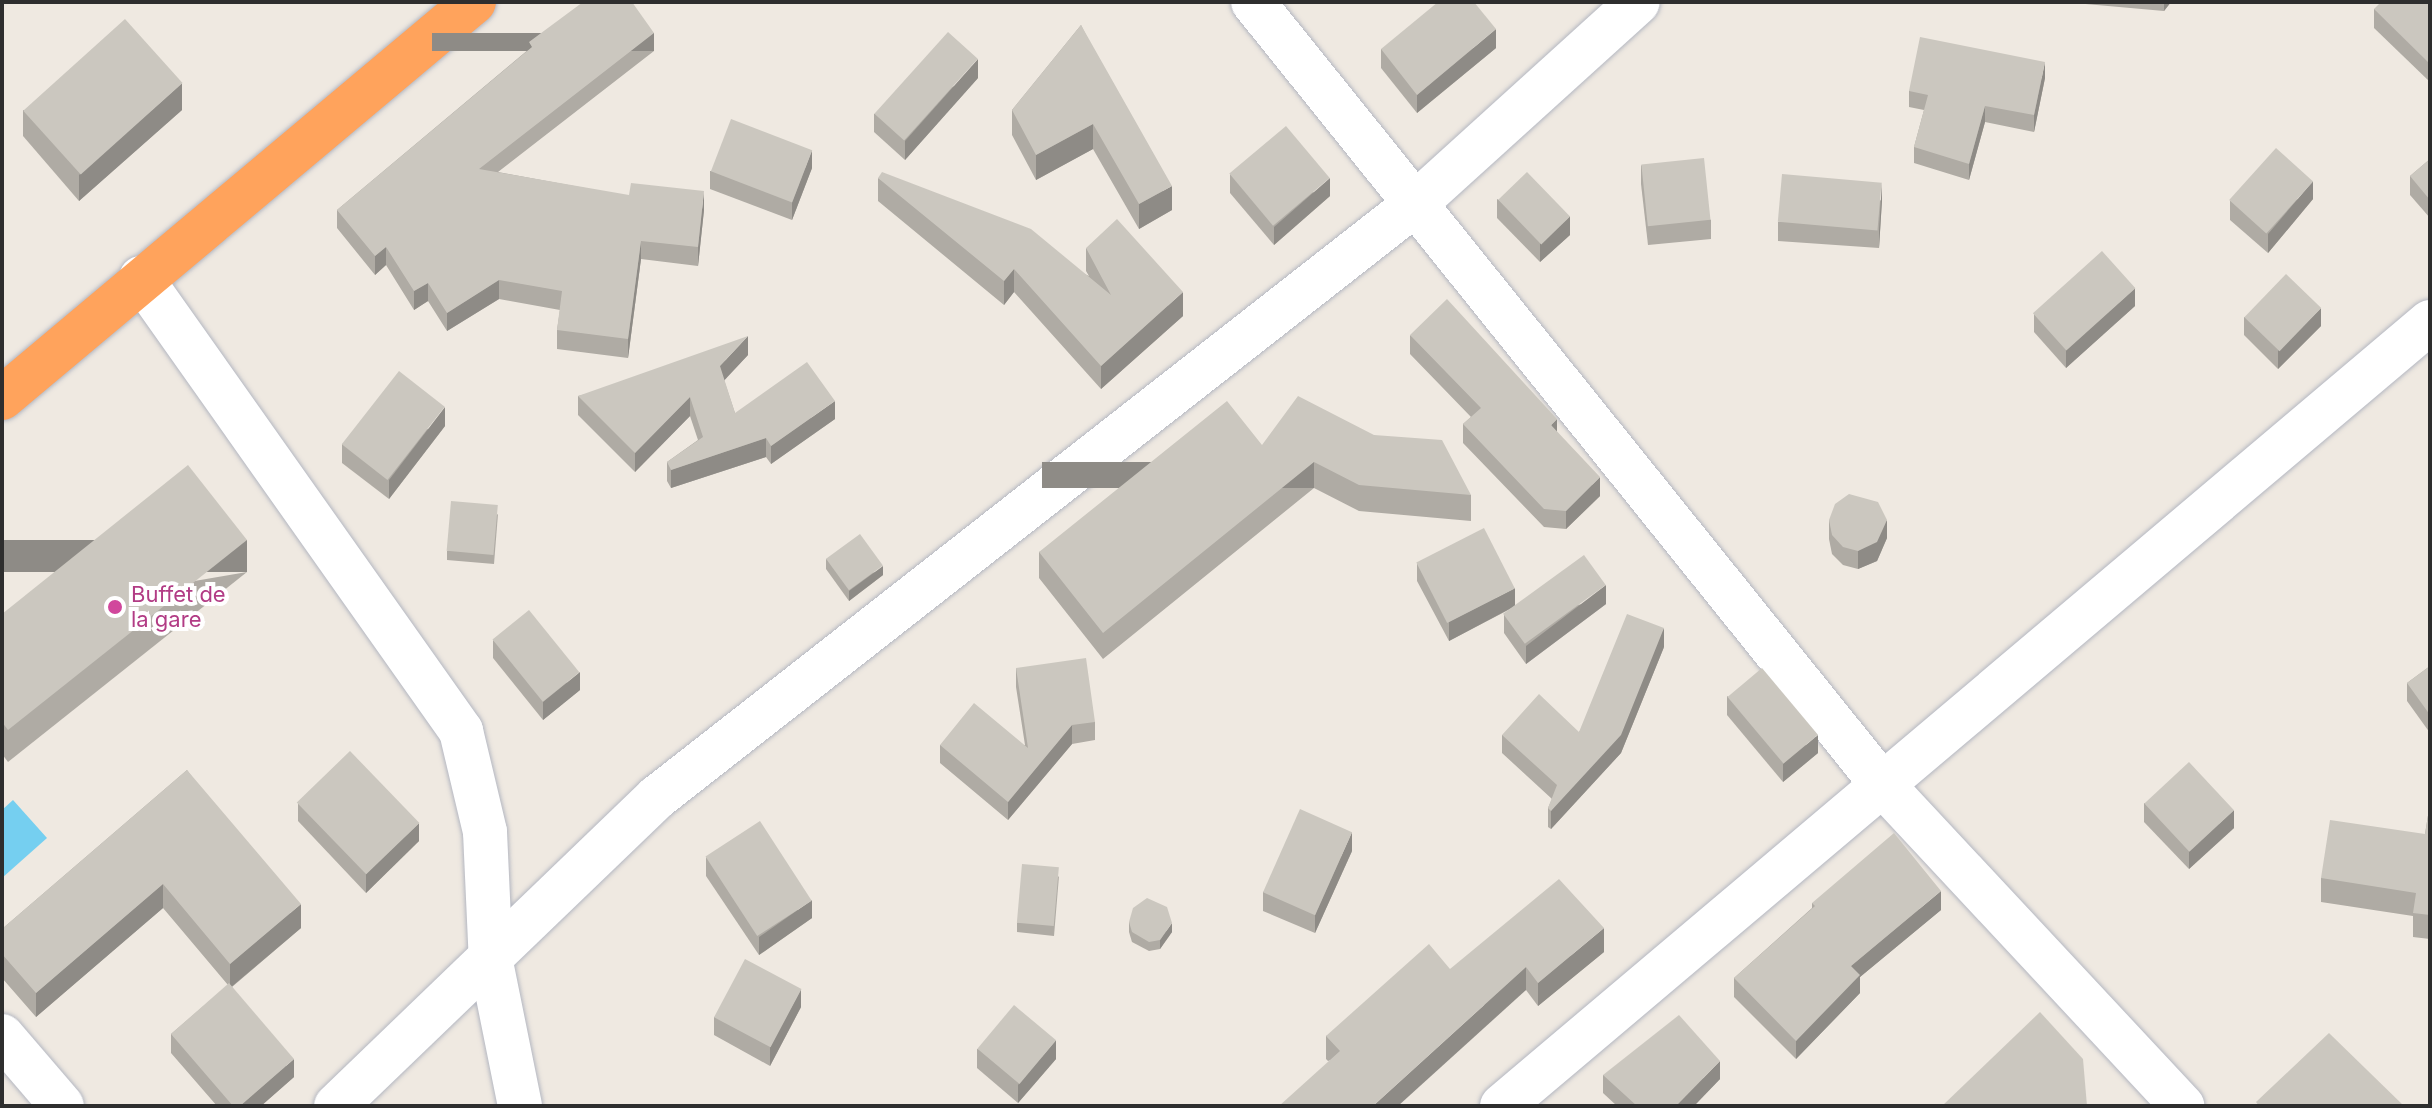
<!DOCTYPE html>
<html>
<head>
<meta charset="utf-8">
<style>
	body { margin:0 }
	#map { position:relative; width:2432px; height:1108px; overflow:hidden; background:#efe9e1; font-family:Inter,sans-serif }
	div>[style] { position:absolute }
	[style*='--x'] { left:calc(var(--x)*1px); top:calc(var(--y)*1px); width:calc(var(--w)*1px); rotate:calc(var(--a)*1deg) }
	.water>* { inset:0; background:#75cff0 }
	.roads { filter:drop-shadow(0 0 2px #b4b7c1) drop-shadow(0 0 2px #b4b7c1) }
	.street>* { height:44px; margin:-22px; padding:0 22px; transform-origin:22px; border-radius:22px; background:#fff }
	.secondary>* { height:44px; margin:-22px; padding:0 22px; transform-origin:22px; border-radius:22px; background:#fff }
	.highway>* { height:44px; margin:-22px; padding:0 22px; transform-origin:22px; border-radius:22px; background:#ffa35c }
	.wall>* { inset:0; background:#afaba4 }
	.shaded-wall>* { inset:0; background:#8e8b86; transform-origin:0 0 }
	.building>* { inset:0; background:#cbc7bf; transform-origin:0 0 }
	.dots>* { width:22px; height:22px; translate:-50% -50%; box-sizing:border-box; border:4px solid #fff; border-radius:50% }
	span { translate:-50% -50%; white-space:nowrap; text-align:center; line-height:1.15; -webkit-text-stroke:8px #fff; paint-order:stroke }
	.hotel-label { font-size:22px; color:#b23c85 }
	.left { translate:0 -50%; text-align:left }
	.frame { position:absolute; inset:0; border:4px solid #2e2e2e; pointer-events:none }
</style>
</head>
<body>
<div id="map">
	<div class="water">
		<div style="clip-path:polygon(13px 800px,47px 838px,2px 878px,2px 810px)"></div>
	</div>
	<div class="roads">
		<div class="street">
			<div style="--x:1253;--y:2;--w:1002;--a:51.2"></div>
			<div style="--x:1881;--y:783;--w:442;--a:47"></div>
			<div style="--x:2;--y:1036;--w:92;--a:49.4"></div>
			<div style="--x:336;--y:1106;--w:444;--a:-43.9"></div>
			<div style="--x:656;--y:798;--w:962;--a:-38.04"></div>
			<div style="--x:1414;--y:205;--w:302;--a:-42.2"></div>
			<div style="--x:1502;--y:1106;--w:1215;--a:-40.19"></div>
		</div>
		<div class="secondary">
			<div style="--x:141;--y:278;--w:555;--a:54.76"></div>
			<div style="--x:461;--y:731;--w:104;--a:76.6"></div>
			<div style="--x:485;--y:832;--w:130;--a:87.4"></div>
			<div style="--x:491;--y:962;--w:147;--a:78.6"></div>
		</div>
		<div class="highway">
			<div style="--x:2;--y:398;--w:616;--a:-40"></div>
		</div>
	</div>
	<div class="wall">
		<div style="clip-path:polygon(2063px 2px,2171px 2px,2164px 11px)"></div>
		<div style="clip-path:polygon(2430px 2px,2430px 82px,2374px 28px,2374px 9px)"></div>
		<div style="clip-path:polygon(1081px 25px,1172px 210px,1139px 229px,1093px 149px,1036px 180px,1012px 135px,1012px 110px)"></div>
		<div style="clip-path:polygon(529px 42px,654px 51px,498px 172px,704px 210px,698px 266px,641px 259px,628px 358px,557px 349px,557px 330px,560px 310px,499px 299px,447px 331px,428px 301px,414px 310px,386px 265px,375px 275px,337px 228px,337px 210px,529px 49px)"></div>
		<div style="clip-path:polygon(1496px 48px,1417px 113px,1381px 68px,1381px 49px)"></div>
		<div style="clip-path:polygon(978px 78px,905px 160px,874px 132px,874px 114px)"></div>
		<div style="clip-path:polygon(2045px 78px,2034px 132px,1985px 122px,1969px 180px,1914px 163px,1914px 147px,1924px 110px,1909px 107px,1909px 91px)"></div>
		<div style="clip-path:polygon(23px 110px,182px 110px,79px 201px,23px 136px)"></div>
		<div style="clip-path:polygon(2430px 159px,2430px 218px,2410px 195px,2410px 176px)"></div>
		<div style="clip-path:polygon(1641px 165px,1711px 220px,1711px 239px,1648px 245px,1641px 184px)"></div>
		<div style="clip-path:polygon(812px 168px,792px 220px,710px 189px,710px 171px)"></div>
		<div style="clip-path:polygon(1230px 174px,1330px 196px,1274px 245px,1230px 193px)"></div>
		<div style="clip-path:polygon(878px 178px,1089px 276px,1086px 271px,1086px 248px,1183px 316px,1101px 389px,1014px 292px,1004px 305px,878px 201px)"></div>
		<div style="clip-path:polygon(1497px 199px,1570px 235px,1540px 262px,1497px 218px)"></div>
		<div style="clip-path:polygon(2313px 199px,2268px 253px,2230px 220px,2230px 201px)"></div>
		<div style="clip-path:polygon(1882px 200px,1879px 248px,1778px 241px,1778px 222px)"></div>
		<div style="clip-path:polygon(2135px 306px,2066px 368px,2034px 332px,2034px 314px)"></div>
		<div style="clip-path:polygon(2244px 317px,2321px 326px,2278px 369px,2244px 335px)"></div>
		<div style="clip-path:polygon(1410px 335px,1557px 432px,1600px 496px,1566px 529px,1544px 527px,1463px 443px,1463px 424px,1471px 417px,1410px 354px)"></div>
		<div style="clip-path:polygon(748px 355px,724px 380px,735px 413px,835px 419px,771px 464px,766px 457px,671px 488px,667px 481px,667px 462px,698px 440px,690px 416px,635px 472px,578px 415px,578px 396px)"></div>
		<div style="clip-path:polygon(445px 426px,389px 499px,342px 463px,342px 444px)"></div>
		<div style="clip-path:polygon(1374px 435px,1471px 495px,1471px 521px,1359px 511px,1314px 488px,1103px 659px,1039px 578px,1039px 552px,1262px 445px)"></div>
		<div style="clip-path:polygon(498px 514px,494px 564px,447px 560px,447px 551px)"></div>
		<div style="clip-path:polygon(1829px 520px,1887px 538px,1877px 561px,1858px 569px,1843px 565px,1832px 554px,1829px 539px)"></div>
		<div style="clip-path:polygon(826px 559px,883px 575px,849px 601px,826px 569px)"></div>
		<div style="clip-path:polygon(1417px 563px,1515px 606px,1606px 604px,1526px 664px,1504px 633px,1504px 615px,1514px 607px,1449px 641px,1417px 581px)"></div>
		<div style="clip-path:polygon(247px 572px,8px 762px,2px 754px,2px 614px)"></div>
		<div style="clip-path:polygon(493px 640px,580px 690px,543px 720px,493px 658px)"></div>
		<div style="clip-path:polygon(1664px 647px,1621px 753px,1551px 829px,1548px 827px,1548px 808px,1552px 799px,1502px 753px,1502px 735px,1579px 732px)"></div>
		<div style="clip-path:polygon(2430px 666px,2430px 733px,2407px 701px,2407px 683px)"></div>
		<div style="clip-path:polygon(1016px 668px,1095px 722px,1095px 740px,1072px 744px,1008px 820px,940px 763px,940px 745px,1025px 745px,1016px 687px)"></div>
		<div style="clip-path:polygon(1727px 696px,1818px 753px,1783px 782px,1727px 715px)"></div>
		<div style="clip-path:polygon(187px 770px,301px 928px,232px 987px,294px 1077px,261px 1106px,217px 1106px,171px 1053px,171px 1034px,228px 985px,163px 908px,36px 1017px,2px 978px,2px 929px)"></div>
		<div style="clip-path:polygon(298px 803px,419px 841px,366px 893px,298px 821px)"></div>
		<div style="clip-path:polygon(2144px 803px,2234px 828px,2189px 869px,2144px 822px)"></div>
		<div style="clip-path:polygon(2430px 803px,2430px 939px,2413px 937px,2413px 916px,2321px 902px,2321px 878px,2425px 834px)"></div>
		<div style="clip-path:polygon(1352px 851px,1315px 933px,1263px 911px,1263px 892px)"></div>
		<div style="clip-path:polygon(706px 857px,812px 918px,759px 955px,706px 876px)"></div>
		<div style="clip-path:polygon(1059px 876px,1054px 936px,1017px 932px,1017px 923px)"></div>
		<div style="clip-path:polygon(1812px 903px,1941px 910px,1860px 977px,1860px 993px,1796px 1059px,1734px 997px,1734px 978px,1812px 908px)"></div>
		<div style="clip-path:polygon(1129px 922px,1172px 932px,1160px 949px,1149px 951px,1132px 942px,1129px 932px)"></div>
		<div style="clip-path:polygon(1604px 952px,1538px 1006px,1526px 990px,1328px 1061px,1326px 1059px,1326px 1036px,1450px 969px)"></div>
		<div style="clip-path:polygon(801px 1007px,770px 1066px,714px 1035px,714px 1017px)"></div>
		<div style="clip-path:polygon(977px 1049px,1056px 1059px,1018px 1103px,977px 1068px)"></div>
		<div style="clip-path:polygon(1603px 1075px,1720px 1079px,1694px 1106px,1617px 1106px,1603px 1093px)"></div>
	</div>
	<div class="shaded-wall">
		<div style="clip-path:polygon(2164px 2px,2171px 2px,2164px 11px)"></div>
		<div style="clip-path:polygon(1496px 29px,1496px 48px,1417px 113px,1417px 95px)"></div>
		<div style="left:654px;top:33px;width:18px;height:222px;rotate:90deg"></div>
		<div style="clip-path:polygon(978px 59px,978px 78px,905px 160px,905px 141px)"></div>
		<div style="clip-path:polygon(2045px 62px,2045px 78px,2034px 132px,2034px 115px)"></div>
		<div style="clip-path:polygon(182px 83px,182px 110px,79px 201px,79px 175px)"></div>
		<div style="clip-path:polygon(1985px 106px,1985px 122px,1969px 180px,1969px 164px)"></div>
		<div style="clip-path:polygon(1093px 124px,1093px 149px,1036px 180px,1036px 155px)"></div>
		<div style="clip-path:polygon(812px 150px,812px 168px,792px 220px,792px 202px)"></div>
		<div style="clip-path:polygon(1330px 178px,1330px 196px,1274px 245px,1274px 227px)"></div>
		<div style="clip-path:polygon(2313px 181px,2313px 199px,2268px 253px,2268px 234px)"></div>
		<div style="clip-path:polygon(1882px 182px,1882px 200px,1879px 248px,1879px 230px)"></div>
		<div style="clip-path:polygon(1172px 186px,1172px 210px,1139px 229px,1139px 204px)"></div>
		<div style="clip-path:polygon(704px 191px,704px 210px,698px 266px,698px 247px)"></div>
		<div style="clip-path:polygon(1570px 216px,1570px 235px,1540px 262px,1540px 244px)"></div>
		<div style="clip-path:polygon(641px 241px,641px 259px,628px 358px,628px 339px)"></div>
		<div style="clip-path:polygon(386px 247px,386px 265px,375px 275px,375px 256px)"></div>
		<div style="clip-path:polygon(1014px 269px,1014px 292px,1004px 305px,1004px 281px)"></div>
		<div style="clip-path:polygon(499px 280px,499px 299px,447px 331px,447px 313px)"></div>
		<div style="clip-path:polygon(428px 283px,428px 301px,414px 310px,414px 291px)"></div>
		<div style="clip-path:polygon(2135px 288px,2135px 306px,2066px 368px,2066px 350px)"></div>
		<div style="clip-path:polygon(1183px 292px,1183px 316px,1101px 389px,1101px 366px)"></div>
		<div style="clip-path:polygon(2321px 308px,2321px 326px,2278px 369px,2278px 351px)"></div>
		<div style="clip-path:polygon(748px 336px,748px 355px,720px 385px,720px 366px)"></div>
		<div style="clip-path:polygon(690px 397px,690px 416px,635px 472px,635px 453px)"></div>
		<div style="clip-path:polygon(835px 401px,835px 419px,771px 464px,771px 446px)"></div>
		<div style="clip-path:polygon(445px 407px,445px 426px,389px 499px,389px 480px)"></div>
		<div style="clip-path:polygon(1557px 419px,1557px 438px,1551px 425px)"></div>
		<div style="clip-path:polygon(766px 438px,766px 457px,671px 488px,671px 470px)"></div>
		<div style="left:1314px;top:462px;width:26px;height:272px;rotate:90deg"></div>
		<div style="clip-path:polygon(1600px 477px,1600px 496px,1566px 529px,1566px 511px)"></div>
		<div style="clip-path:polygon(1887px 520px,1887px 538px,1877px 561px,1858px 569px,1858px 551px)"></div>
		<div style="left:247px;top:540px;width:32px;height:305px;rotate:90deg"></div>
		<div style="clip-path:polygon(883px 566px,883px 575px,849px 601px,849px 591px)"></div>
		<div style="clip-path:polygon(1606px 585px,1606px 604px,1526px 664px,1526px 646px)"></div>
		<div style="clip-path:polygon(1515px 588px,1515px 606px,1449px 641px,1449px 622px)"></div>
		<div style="clip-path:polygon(1664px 628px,1664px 647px,1621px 753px,1551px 829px,1551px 811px)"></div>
		<div style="clip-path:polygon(580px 672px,580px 690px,543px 720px,543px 702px)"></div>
		<div style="clip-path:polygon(1072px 725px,1072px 744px,1008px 820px,1008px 802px)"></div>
		<div style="clip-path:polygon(1818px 735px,1818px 753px,1783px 782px,1783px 764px)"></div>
		<div style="clip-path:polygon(2234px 810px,2234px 828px,2189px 869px,2189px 851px)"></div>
		<div style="clip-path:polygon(419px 823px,419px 841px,366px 893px,366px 874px)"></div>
		<div style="clip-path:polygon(1352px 832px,1352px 851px,1315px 933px,1315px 915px)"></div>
		<div style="clip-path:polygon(163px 884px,163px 908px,36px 1017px,36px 993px)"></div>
		<div style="clip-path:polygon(1941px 891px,1941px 910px,1860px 977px,1860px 993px,1796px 1059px,1796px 1041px,1851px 966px)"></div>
		<div style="clip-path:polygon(812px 900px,812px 918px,759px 955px,759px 937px)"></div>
		<div style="clip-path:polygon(301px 904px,301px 928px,230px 988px,230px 964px)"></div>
		<div style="clip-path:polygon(1172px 923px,1172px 932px,1160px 949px,1160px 940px)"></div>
		<div style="clip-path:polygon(1604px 928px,1604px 952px,1538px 1006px,1538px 983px)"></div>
		<div style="clip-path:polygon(1526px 967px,1526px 990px,1398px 1106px,1373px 1106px)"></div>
		<div style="clip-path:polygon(801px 989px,801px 1007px,770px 1066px,770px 1047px)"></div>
		<div style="clip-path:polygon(1056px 1040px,1056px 1059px,1018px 1103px,1018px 1085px)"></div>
		<div style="clip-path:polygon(294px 1059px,294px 1077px,261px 1106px,240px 1106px)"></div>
		<div style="clip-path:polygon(1720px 1061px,1720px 1079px,1694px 1106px,1676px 1106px)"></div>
	</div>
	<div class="building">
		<div style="clip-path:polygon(583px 2px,632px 2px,654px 33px,479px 169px,629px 195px,631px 183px,704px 191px,698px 247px,641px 241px,628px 339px,557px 330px,562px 291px,499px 280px,447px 313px,428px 283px,414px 291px,386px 247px,375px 256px,337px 210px,532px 47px,529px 42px)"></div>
		<div style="clip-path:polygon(1438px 2px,1474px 2px,1496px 29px,1417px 95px,1381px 49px)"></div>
		<div style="clip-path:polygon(2381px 2px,2430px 2px,2430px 64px,2374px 9px)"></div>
		<div style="left:125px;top:19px;width:86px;height:137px;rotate:48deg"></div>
		<div style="clip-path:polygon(1081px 25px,1172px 186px,1139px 204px,1093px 124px,1036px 155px,1012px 110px)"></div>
		<div style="left:948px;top:32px;width:40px;height:110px;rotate:42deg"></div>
		<div style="clip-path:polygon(1920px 37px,2045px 62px,2034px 115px,1985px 106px,1969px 164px,1914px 147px,1928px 95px,1909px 91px)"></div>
		<div style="left:731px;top:119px;width:87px;height:56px;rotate:21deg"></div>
		<div style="left:1286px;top:126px;width:68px;height:74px;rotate:50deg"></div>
		<div style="left:2276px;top:148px;width:50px;height:70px;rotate:42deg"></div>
		<div style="left:1704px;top:158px;width:62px;height:63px;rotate:84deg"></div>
		<div style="clip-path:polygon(2430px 159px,2430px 200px,2410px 176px)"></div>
		<div style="clip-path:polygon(882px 172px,1031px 229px,1111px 295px,1086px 248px,1117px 219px,1183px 292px,1101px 366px,1014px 269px,1004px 281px,878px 178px)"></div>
		<div style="left:1527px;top:172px;width:62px;height:40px;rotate:46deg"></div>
		<div style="left:1782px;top:174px;width:100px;height:48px;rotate:5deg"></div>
		<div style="left:2102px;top:251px;width:50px;height:93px;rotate:48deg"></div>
		<div style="left:2286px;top:274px;width:49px;height:60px;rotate:44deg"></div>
		<div style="clip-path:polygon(1447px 299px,1557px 419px,1551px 425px,1600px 477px,1566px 511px,1544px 509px,1463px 424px,1481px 408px,1410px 335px)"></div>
		<div style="clip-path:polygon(748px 336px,720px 366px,735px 413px,807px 362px,835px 401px,771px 446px,766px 438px,671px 470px,667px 462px,703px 437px,690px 397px,635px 453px,578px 396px)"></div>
		<div style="left:399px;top:371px;width:58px;height:93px;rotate:38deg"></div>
		<div style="clip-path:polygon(1298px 396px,1374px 435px,1442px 440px,1471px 495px,1359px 485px,1314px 462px,1103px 633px,1039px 552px,1227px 401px,1262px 445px)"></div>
		<div style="clip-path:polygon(188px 465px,247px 540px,8px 730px,2px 722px,2px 614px)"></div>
		<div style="clip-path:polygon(1849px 494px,1878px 502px,1887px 520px,1877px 542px,1858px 551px,1843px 547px,1832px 535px,1829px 520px,1835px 504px)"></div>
		<div style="left:451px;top:501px;width:47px;height:50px;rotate:5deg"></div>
		<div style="left:1484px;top:528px;width:68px;height:76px;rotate:63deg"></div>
		<div style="left:860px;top:534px;width:39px;height:42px;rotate:54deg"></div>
		<div style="left:1584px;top:555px;width:37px;height:100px;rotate:54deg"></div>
		<div style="left:529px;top:610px;width:80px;height:47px;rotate:51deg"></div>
		<div style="clip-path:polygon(1627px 614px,1664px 628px,1621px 735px,1551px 811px,1548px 808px,1557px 785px,1502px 735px,1539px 694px,1579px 732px)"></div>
		<div style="clip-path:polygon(1086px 658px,1095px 722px,1072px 725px,1008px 802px,940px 745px,974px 703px,1028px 748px,1016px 668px)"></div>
		<div style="clip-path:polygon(2430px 666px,2430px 715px,2407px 683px)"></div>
		<div style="left:1762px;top:668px;width:87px;height:45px;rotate:50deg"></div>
		<div style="left:350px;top:751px;width:100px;height:74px;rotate:46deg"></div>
		<div style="left:2189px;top:762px;width:66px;height:61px;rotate:47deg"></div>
		<div style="clip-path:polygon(187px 770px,301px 904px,230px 964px,163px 884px,36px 993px,2px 954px,2px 929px)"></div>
		<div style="clip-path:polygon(2430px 803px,2430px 915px,2413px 913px,2416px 893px,2321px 878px,2330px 820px,2425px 834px)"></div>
		<div style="left:1300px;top:809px;width:57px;height:91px;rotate:24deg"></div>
		<div style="left:760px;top:821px;width:95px;height:65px;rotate:57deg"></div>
		<div style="clip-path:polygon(1894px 833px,1941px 891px,1851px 966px,1860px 975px,1796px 1041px,1734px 978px,1815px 906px,1812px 903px)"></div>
		<div style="left:1022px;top:864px;width:37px;height:59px;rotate:5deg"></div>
		<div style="clip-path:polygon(1559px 879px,1604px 928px,1538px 983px,1526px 967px,1373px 1106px,1279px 1106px,1340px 1051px,1326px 1036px,1429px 944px,1450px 969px)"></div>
		<div style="clip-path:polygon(1147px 898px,1167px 907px,1172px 923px,1160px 940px,1149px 942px,1132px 932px,1129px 922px,1133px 908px)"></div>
		<div style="left:745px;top:959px;width:64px;height:66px;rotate:28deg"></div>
		<div style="clip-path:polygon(229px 983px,294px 1059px,240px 1106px,233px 1106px,171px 1034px)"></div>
		<div style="left:1014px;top:1005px;width:55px;height:57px;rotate:40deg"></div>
		<div style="clip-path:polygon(2040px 1012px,2083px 1059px,2087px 1106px,1942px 1106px)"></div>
		<div style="clip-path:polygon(1679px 1015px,1720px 1061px,1676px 1106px,1637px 1106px,1603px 1075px)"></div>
		<div style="clip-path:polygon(2329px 1033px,2404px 1106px,2259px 1106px,2256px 1102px)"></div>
	</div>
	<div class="dots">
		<div style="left:115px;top:607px;background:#d1479c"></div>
	</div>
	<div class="hotel-label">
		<span class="left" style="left:131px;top:607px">Buffet de<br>la gare</span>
	</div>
	<div class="frame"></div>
</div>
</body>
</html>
